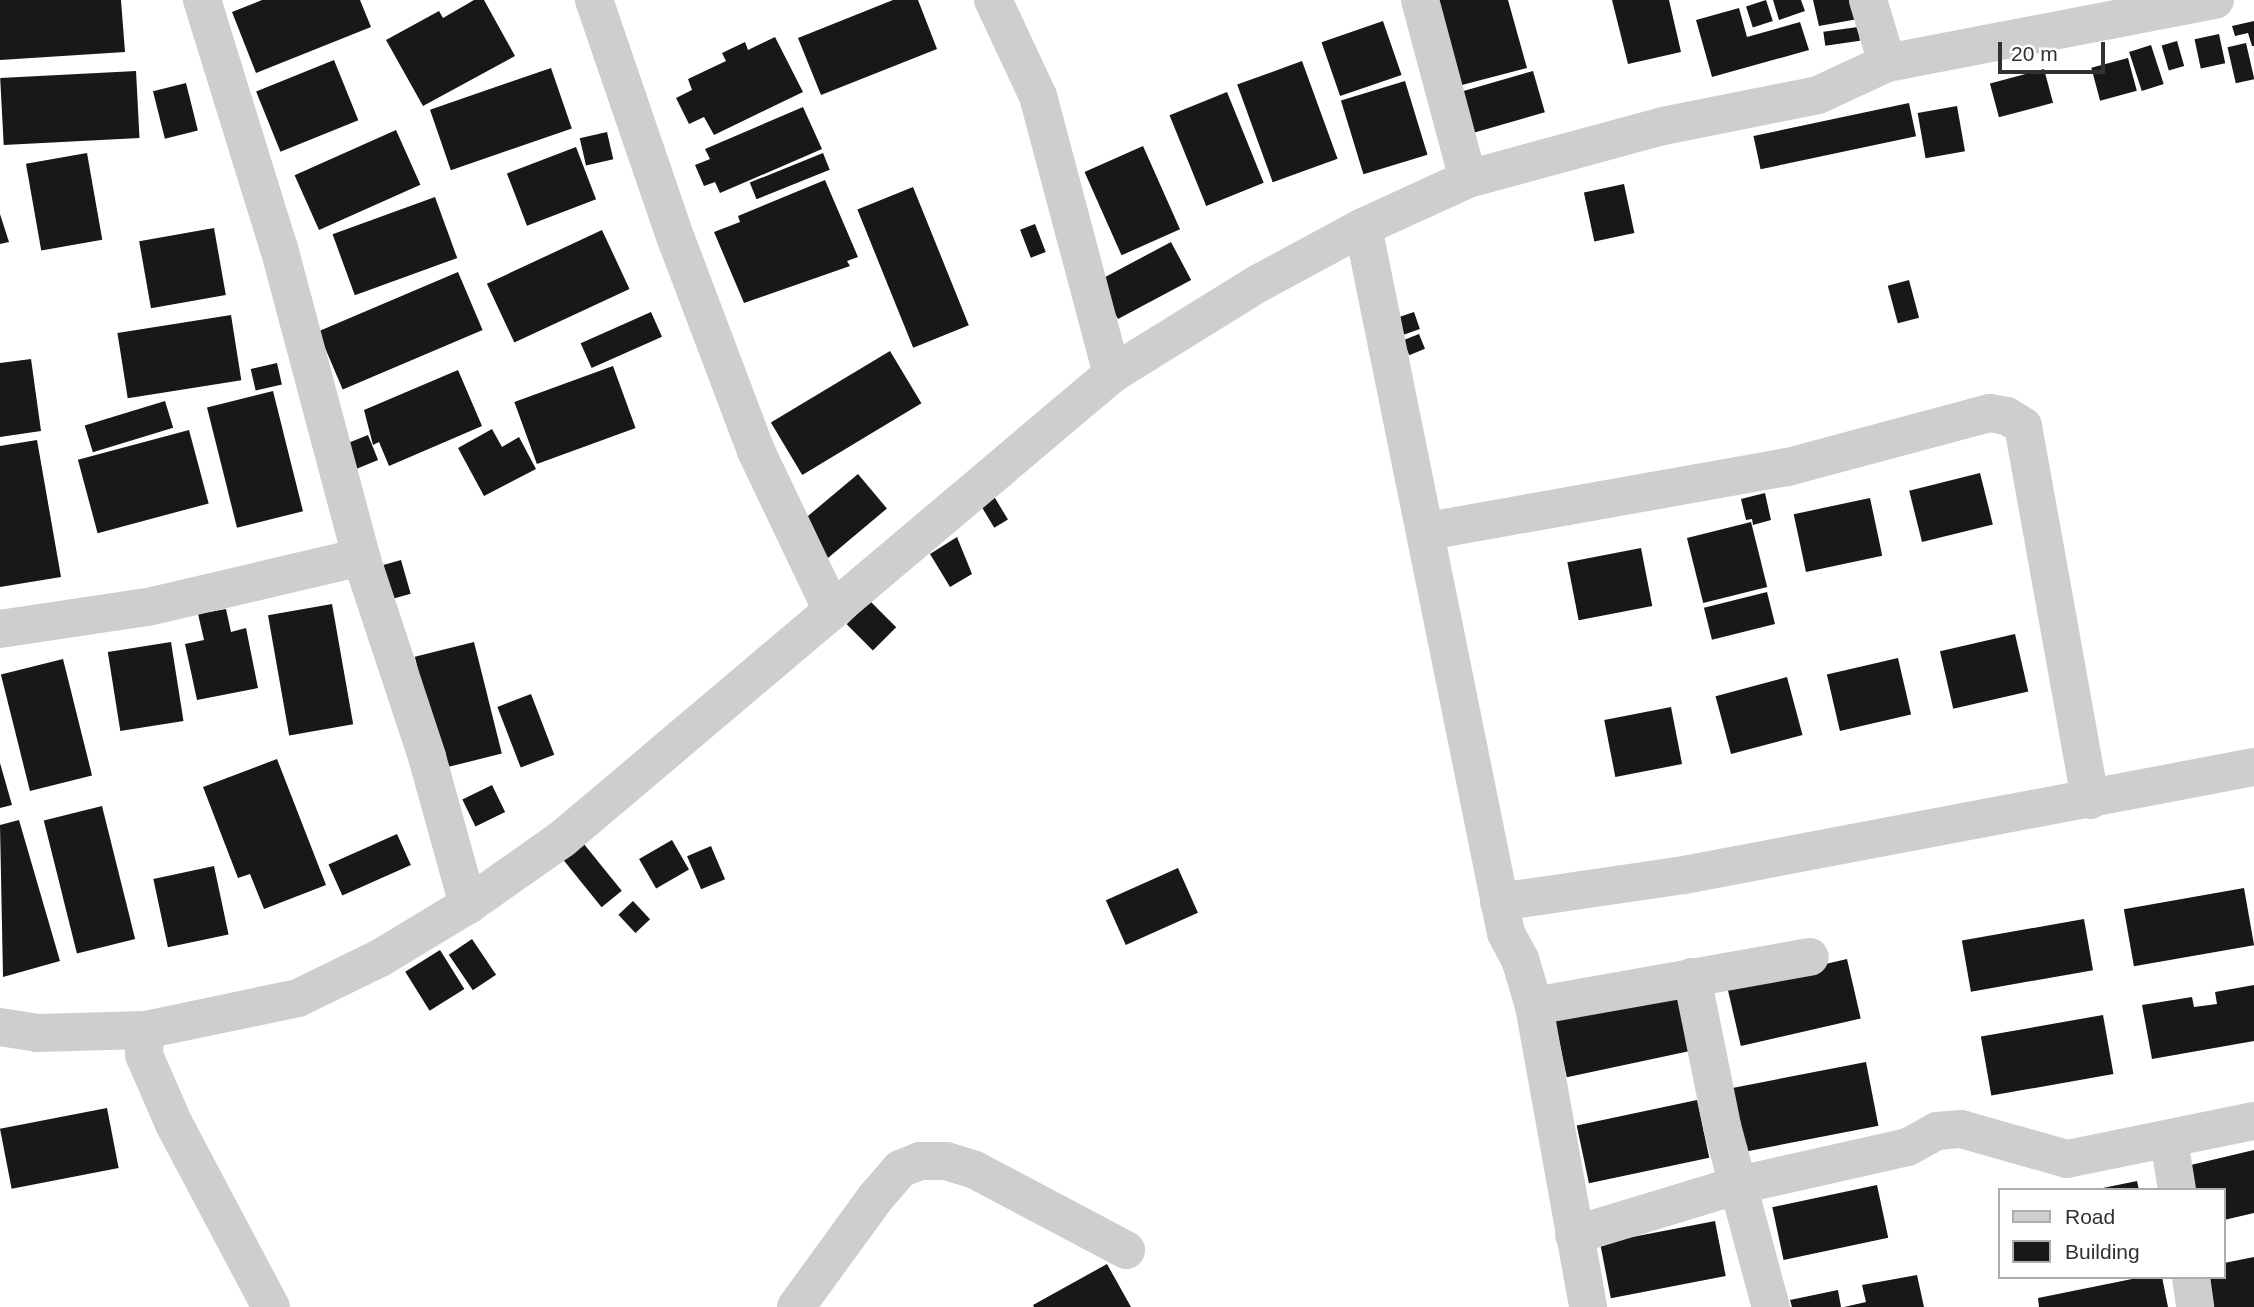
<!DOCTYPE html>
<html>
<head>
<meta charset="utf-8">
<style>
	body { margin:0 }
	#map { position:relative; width:2254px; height:1307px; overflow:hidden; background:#fff; font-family:Arial,sans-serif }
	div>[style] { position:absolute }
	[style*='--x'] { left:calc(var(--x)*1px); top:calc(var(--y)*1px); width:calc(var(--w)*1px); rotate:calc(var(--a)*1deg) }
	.building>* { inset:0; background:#181818; transform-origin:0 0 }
	.street>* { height:38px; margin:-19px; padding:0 19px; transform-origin:19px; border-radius:19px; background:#cecece }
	span { translate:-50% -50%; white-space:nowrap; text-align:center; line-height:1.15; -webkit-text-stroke:7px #fff; paint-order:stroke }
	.legend { position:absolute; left:1998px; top:1188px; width:228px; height:91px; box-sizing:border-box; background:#fff; border:2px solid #adadad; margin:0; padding:9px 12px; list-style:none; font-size:21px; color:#313131 }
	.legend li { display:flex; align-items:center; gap:14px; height:35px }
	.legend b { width:35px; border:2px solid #adadad }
	.scale { position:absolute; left:1998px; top:42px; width:107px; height:32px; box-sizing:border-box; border:4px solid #313131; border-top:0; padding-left:9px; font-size:21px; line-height:24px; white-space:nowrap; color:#313131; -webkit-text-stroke:5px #fff; paint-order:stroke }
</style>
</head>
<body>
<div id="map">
	<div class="building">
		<div style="clip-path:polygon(0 0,121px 0,125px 52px,0 60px)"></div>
		<div style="clip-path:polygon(262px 0,360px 0,371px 27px,256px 73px,232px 12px)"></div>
		<div style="clip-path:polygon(474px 0,484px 0,515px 56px,423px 106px,386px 40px,439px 11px,443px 18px)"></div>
		<div style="clip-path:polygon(893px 0,918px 0,937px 49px,821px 95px,798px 38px)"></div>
		<div style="clip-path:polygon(1435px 0,1508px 0,1527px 68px,1458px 86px)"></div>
		<div style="clip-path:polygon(1612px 0,1669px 0,1681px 52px,1628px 64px)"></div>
		<div style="left:1766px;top:0;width:22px;height:21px;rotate:72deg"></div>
		<div style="clip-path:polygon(1773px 0,1801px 0,1805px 11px,1779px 20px)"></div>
		<div style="clip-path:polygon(1813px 0,1854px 0,1858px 19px,1819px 26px)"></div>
		<div style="clip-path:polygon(1739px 8px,1747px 37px,1800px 22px,1809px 50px,1712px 77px,1696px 20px)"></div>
		<div style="left:1383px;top:21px;width:57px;height:65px;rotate:71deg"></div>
		<div style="clip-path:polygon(2254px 21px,2254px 46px,2252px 46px,2248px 33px,2235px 36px,2232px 26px)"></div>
		<div style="left:1858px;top:27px;width:14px;height:35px;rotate:82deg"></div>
		<div style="left:2219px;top:34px;width:30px;height:25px;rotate:78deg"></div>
		<div style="clip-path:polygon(775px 37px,803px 92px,714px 135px,704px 117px,689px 124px,676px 98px,692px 90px,688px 79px,726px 61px,722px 53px,745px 42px,748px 50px)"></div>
		<div style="left:2177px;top:41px;width:26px;height:16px;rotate:74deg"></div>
		<div style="left:2246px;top:43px;width:37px;height:19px;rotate:77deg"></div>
		<div style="left:2151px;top:45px;width:41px;height:23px;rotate:72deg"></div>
		<div style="left:2128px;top:58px;width:34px;height:38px;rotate:75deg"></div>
		<div style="left:334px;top:60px;width:65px;height:84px;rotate:68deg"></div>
		<div style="left:1302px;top:61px;width:104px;height:69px;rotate:70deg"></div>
		<div style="left:551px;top:68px;width:64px;height:128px;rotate:71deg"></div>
		<div style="left:2044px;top:69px;width:35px;height:56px;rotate:75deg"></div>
		<div style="left:136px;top:71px;width:67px;height:136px;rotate:87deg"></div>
		<div style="left:1533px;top:71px;width:43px;height:74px;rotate:74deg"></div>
		<div style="left:1405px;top:81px;width:77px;height:67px;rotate:73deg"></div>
		<div style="left:186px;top:83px;width:49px;height:34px;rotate:76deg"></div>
		<div style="left:1227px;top:92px;width:98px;height:62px;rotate:68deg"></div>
		<div style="left:1909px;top:103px;width:34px;height:159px;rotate:78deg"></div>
		<div style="left:1957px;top:106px;width:46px;height:40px;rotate:80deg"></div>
		<div style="clip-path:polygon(803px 107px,822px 149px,720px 193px,715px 182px,704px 186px,695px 165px,710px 159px,705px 149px)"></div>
		<div style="left:396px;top:130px;width:60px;height:111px;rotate:66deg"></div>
		<div style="left:607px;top:132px;width:28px;height:28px;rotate:77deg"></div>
		<div style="left:1143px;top:146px;width:91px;height:64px;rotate:66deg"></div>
		<div style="left:576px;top:147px;width:56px;height:74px;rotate:69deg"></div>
		<div style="left:87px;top:153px;width:88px;height:62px;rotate:80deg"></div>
		<div style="left:823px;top:153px;width:18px;height:79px;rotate:68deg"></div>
		<div style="clip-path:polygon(825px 180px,858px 257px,847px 261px,850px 266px,744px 303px,714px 232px,740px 222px,738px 216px)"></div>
		<div style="left:1624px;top:184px;width:50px;height:41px;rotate:78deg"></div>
		<div style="left:913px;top:187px;width:149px;height:60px;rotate:68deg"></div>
		<div style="left:435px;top:197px;width:65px;height:109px;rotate:70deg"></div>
		<div style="clip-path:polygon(0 214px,9px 242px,0 244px)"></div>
		<div style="left:1035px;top:224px;width:30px;height:16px;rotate:69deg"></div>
		<div style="left:214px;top:228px;width:68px;height:76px;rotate:80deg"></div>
		<div style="left:602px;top:230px;width:65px;height:127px;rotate:65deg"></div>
		<div style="left:1171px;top:242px;width:43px;height:83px;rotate:62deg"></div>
		<div style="left:458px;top:272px;width:63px;height:152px;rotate:67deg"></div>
		<div style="left:1909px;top:280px;width:39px;height:22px;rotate:75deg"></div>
		<div style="left:651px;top:312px;width:27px;height:77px;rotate:66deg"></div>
		<div style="left:1414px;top:312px;width:18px;height:18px;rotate:71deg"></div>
		<div style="left:231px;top:315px;width:66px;height:115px;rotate:81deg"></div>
		<div style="left:1419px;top:334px;width:16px;height:17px;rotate:68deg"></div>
		<div style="left:890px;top:351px;width:61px;height:139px;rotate:59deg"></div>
		<div style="clip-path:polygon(31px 359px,41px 431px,0 437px,0 363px)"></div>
		<div style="left:277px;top:363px;width:22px;height:27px;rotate:77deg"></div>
		<div style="left:613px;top:366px;width:66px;height:105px;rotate:70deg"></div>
		<div style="clip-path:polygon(458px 370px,482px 426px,389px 466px,379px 442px,373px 445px,364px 410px)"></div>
		<div style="left:273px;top:391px;width:124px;height:68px;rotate:76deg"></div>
		<div style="left:165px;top:401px;width:28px;height:84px;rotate:73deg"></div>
		<div style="clip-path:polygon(492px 429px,502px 447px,519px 437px,536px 469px,484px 496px,458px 448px)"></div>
		<div style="left:189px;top:430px;width:76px;height:115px;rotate:75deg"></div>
		<div style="left:368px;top:435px;width:27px;height:33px;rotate:68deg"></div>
		<div style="clip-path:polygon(37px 440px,61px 577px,0 587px,0 446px)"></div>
		<div style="left:1980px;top:473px;width:53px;height:73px;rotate:76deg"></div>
		<div style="left:858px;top:474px;width:45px;height:77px;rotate:50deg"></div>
		<div style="left:992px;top:493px;width:31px;height:16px;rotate:59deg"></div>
		<div style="clip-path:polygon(1765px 493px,1771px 520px,1753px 525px,1752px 519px,1746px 520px,1741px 499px)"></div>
		<div style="left:1870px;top:498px;width:59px;height:78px;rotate:78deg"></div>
		<div style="left:1751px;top:522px;width:67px;height:66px;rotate:76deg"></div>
		<div style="clip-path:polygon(957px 537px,972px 574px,950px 587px,930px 554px)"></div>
		<div style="left:1641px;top:548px;width:59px;height:75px;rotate:79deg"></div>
		<div style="left:401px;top:560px;width:35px;height:24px;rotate:74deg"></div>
		<div style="left:1767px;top:592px;width:33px;height:65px;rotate:76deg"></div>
		<div style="left:870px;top:601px;width:37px;height:33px;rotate:45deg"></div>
		<div style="left:332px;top:604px;width:122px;height:65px;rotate:80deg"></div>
		<div style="clip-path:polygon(226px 609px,231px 632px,246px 628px,258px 688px,197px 700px,185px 644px,204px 640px,198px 614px)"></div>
		<div style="left:2015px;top:634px;width:59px;height:77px;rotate:77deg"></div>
		<div style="left:171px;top:642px;width:80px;height:64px;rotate:81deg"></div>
		<div style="left:474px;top:642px;width:115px;height:61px;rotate:76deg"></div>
		<div style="left:1898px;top:658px;width:58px;height:73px;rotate:77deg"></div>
		<div style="left:63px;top:659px;width:120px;height:64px;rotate:76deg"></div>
		<div style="left:1787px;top:677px;width:60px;height:74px;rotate:75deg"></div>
		<div style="left:531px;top:694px;width:65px;height:36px;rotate:69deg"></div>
		<div style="left:1671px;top:707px;width:58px;height:68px;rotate:79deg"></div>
		<div style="clip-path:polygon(277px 759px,326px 885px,264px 909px,250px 874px,238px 878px,203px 787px)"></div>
		<div style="clip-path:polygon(0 763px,12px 805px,0 808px)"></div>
		<div style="left:492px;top:785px;width:30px;height:33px;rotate:64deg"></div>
		<div style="left:102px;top:806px;width:137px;height:60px;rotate:76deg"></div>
		<div style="clip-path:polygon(19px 820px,60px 961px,3px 977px,0 825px)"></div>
		<div style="left:397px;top:834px;width:34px;height:75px;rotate:66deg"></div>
		<div style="left:579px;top:838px;width:68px;height:26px;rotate:51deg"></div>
		<div style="left:672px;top:840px;width:34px;height:38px;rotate:60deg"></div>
		<div style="left:711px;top:846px;width:36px;height:26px;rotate:67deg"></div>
		<div style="left:214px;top:866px;width:70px;height:62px;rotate:78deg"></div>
		<div style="left:1178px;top:868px;width:49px;height:79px;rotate:66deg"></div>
		<div style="left:2244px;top:888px;width:58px;height:122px;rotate:80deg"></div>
		<div style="left:633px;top:901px;width:25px;height:20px;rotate:47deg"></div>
		<div style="left:2084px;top:919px;width:52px;height:124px;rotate:80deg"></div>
		<div style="left:472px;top:939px;width:43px;height:28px;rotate:56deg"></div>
		<div style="left:440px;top:950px;width:46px;height:41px;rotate:58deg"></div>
		<div style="left:1847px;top:959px;width:61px;height:123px;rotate:77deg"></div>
		<div style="clip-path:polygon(2254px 985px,2254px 1041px,2152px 1059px,2142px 1005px,2192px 997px,2194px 1007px,2217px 1004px,2215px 992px)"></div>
		<div style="left:1679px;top:994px;width:58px;height:127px;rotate:78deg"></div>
		<div style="left:2103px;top:1015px;width:60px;height:124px;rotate:80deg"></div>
		<div style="left:1866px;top:1062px;width:65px;height:136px;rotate:79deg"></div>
		<div style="left:1697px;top:1100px;width:59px;height:123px;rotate:78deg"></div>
		<div style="left:107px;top:1108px;width:61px;height:109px;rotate:79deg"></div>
		<div style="clip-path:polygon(2254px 1150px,2254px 1213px,2224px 1220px,2224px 1190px,2183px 1190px,2178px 1168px)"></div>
		<div style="clip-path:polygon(2137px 1181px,2139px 1190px,2098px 1190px,2098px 1189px)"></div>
		<div style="left:1877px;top:1185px;width:54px;height:107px;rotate:78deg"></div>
		<div style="left:1715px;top:1221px;width:56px;height:117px;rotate:79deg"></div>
		<div style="clip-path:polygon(2254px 1257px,2254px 1307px,2208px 1307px,2202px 1277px,2224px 1277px,2224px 1263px)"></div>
		<div style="clip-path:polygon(1107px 1264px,1131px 1307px,1034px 1307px,1033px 1305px)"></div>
		<div style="clip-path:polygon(1917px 1275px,1924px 1307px,1844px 1307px,1866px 1302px,1862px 1285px)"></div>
		<div style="clip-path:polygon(2142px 1277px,2162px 1277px,2168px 1307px,2039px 1307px,2038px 1298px)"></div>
		<div style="clip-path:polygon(1838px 1290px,1841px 1307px,1792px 1307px,1790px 1300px)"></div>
	</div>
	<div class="street">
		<div style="--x:202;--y:0;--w:260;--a:72.8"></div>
		<div style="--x:279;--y:248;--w:320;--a:75.1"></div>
		<div style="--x:361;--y:557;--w:211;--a:71.7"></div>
		<div style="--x:427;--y:757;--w:154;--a:74.5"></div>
		<div style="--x:594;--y:0;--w:253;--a:71.1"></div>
		<div style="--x:676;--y:239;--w:227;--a:69.3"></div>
		<div style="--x:756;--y:451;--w:176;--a:64.5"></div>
		<div style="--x:993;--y:0;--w:106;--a:64.9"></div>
		<div style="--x:1038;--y:96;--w:288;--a:75.1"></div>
		<div style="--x:1420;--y:0;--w:185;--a:75"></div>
		<div style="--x:1868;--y:0;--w:66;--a:73.2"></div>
		<div style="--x:1363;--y:227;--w:720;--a:78.55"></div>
		<div style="--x:1506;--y:933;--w:30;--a:62"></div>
		<div style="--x:1520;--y:959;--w:49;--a:73.4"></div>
		<div style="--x:1534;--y:1006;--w:306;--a:79.8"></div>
		<div style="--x:1428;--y:531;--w:366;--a:-10.1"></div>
		<div style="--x:1788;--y:467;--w:209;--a:-15"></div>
		<div style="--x:1990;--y:413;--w:17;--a:10"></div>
		<div style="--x:2007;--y:416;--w:19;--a:32"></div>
		<div style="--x:2023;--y:426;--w:380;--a:79.8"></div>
		<div style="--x:0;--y:629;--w:150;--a:-8.5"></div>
		<div style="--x:148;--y:607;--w:219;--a:-13.2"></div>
		<div style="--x:1499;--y:902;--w:187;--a:-8.3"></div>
		<div style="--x:1684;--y:875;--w:580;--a:-10.73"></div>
		<div style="--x:1692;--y:977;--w:152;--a:78.6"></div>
		<div style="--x:1722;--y:1126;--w:188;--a:74.9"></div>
		<div style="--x:1534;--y:1006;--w:280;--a:-10.1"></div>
		<div style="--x:0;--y:1027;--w:37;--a:9"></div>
		<div style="--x:37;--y:1033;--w:108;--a:-1.6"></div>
		<div style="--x:145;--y:1030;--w:156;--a:-11.8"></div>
		<div style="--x:298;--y:998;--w:91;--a:-26"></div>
		<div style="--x:380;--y:958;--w:103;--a:-31.1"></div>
		<div style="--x:468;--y:905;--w:115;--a:-35.1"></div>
		<div style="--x:562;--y:839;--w:720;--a:-40.21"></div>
		<div style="--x:1112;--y:374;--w:173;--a:-31.8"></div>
		<div style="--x:1259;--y:283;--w:118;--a:-28.3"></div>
		<div style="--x:1363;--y:227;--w:115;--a:-24.6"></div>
		<div style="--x:1468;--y:179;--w:202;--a:-15.2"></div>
		<div style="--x:1663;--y:126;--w:158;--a:-11.3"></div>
		<div style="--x:1818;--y:95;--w:76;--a:-24.9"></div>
		<div style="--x:1887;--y:63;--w:334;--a:-10.9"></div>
		<div style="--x:145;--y:1030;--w:25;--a:92"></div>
		<div style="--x:144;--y:1055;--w:75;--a:66.5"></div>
		<div style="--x:174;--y:1124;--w:207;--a:62.1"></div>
		<div style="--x:2169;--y:1140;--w:51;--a:80.9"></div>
		<div style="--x:1574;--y:1235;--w:172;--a:-16.9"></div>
		<div style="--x:1739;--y:1185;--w:173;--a:-12.7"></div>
		<div style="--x:1908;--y:1147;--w:33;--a:-29"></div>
		<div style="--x:1937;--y:1131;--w:24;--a:-5"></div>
		<div style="--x:1961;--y:1129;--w:110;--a:15.8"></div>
		<div style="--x:2067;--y:1159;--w:191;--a:-11.5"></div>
		<div style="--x:2191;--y:1277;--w:30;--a:82"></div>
		<div style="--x:796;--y:1307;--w:136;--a:-54"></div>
		<div style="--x:876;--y:1197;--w:37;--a:-49"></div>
		<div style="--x:900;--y:1169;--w:22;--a:-22"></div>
		<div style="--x:920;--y:1161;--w:26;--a:0"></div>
		<div style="--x:946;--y:1161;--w:30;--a:17"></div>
		<div style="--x:975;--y:1170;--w:171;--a:27.9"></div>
	</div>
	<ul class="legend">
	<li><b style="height:9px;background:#cecece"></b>Road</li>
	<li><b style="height:19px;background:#181818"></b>Building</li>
	</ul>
	<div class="scale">20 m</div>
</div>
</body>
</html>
